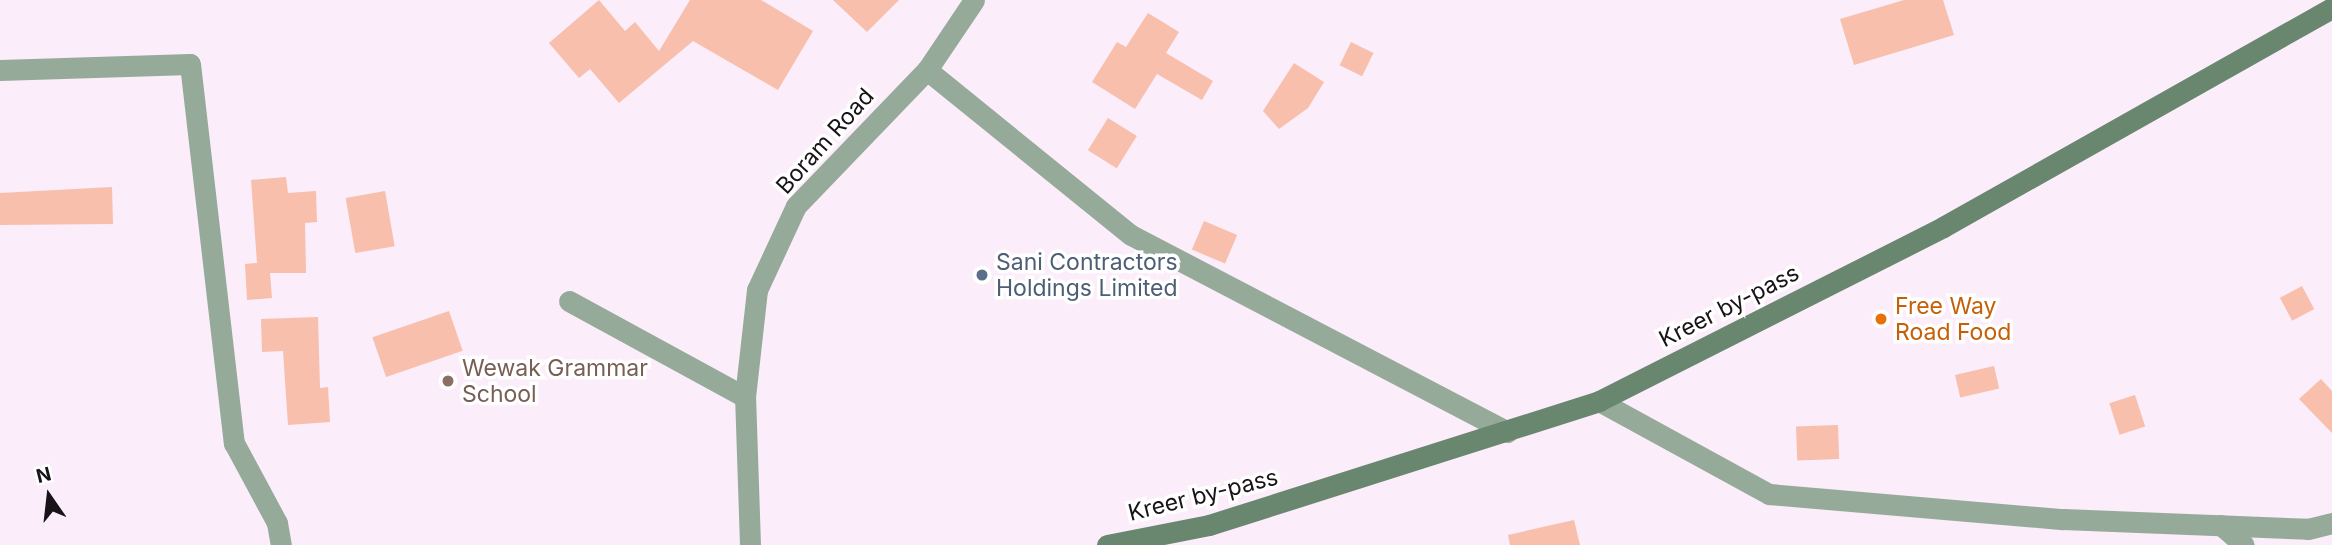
<!DOCTYPE html>
<html>
<head>
<meta charset="utf-8">
<style>
	body { margin:0 }
	#map { position:relative; width:2332px; height:545px; overflow:hidden; background:#fbedfa; font-family:Inter,sans-serif }
	div>[style] { position:absolute }
	[style*='--x'] { left:calc(var(--x)*1px); top:calc(var(--y)*1px); width:calc(var(--w)*1px); rotate:calc(var(--a)*1deg) }
	.building>* { inset:0; background:#f7bfac; transform-origin:0 0 }
	.minor>* { height:21px; margin:-10.5px; padding:0 10.5px; transform-origin:10.5px; border-radius:10.5px; background:#96aa9a }
	.tertiary>* { height:21px; margin:-10.5px; padding:0 10.5px; transform-origin:10.5px; border-radius:10.5px; background:#96aa9a }
	.secondary>* { height:21px; margin:-10.5px; padding:0 10.5px; transform-origin:10.5px; border-radius:10.5px; background:#69866f }
	.dots>* { width:19px; height:19px; translate:-50% -50%; box-sizing:border-box; border:4px solid #fff; border-radius:50% }
	span { translate:-50% -50%; white-space:nowrap; text-align:center; line-height:1.15; -webkit-text-stroke:7px #fff; paint-order:stroke }
	.street-label { font-size:23px; color:#181317 }
	.service-label { font-size:23px; color:#4e5e75 }
	.left { translate:0 -50%; text-align:left }
	.food-label { font-size:23px; color:#c56008 }
	.education-label { font-size:23px; color:#785e54 }
	.north { position:absolute; left:14px; top:461px; width:70px; height:70px; -webkit-text-stroke:5px #fff; paint-order:stroke; rotate:346deg; font-size:19px; font-weight:700; line-height:28px; text-align:center; color:#181317 }
	.north::after { content:''; display:block; margin:auto; width:24px; height:32px; background:#181317; clip-path:polygon(50% 0,100% 100%,50% 72%,0 100%) }
</style>
</head>
<body>
<div id="map">
	<div class="building">
		<div style="clip-path:polygon(599px 0,625px 31px,635px 22px,659px 51px,690px 0,761px 0,813px 31px,778px 90px,693px 41px,619px 103px,590px 69px,579px 78px,549px 43px)"></div>
		<div style="clip-path:polygon(833px 0,899px 0,867px 32px)"></div>
		<div style="clip-path:polygon(1904px 0,1943px 0,1954px 35px,1854px 65px,1840px 19px)"></div>
		<div style="clip-path:polygon(1148px 13px,1179px 32px,1166px 53px,1213px 81px,1202px 100px,1157px 74px,1135px 109px,1092px 82px,1117px 42px,1126px 47px)"></div>
		<div style="left:1351px;top:42px;width:25px;height:26px;rotate:26deg"></div>
		<div style="clip-path:polygon(1294px 63px,1324px 82px,1308px 108px,1279px 129px,1263px 111px)"></div>
		<div style="left:1108px;top:118px;width:34px;height:38px;rotate:32deg"></div>
		<div style="clip-path:polygon(286px 177px,288px 193px,316px 191px,317px 222px,305px 223px,306px 273px,270px 273px,272px 298px,247px 300px,245px 264px,257px 263px,251px 180px)"></div>
		<div style="clip-path:polygon(112px 187px,113px 224px,0 225px,0 193px)"></div>
		<div style="left:385px;top:191px;width:56px;height:40px;rotate:80deg"></div>
		<div style="left:1204px;top:221px;width:36px;height:31px;rotate:23deg"></div>
		<div style="left:2302px;top:286px;width:26px;height:25px;rotate:62deg"></div>
		<div style="left:449px;top:311px;width:42px;height:81px;rotate:71deg"></div>
		<div style="clip-path:polygon(318px 317px,320px 388px,328px 387px,330px 422px,288px 425px,283px 351px,262px 352px,261px 319px)"></div>
		<div style="left:1994px;top:366px;width:23px;height:40px;rotate:77deg"></div>
		<div style="clip-path:polygon(2321px 379px,2332px 391px,2332px 433px,2299px 399px)"></div>
		<div style="left:2135px;top:395px;width:33px;height:27px;rotate:72deg"></div>
		<div style="left:1838px;top:425px;width:34px;height:42px;rotate:88deg"></div>
		<div style="clip-path:polygon(1574px 520px,1580px 545px,1510px 545px,1508px 535px)"></div>
	</div>
	<div class="minor">
		<div style="--x:0;--y:70;--w:190;--a:-1.8"></div>
		<div style="--x:190;--y:64;--w:382;--a:83.4"></div>
		<div style="--x:234;--y:443;--w:91;--a:61.7"></div>
		<div style="--x:277;--y:523;--w:22;--a:80"></div>
		<div style="--x:927;--y:70;--w:262;--a:39"></div>
		<div style="--x:1131;--y:235;--w:425;--a:27.6"></div>
		<div style="--x:569;--y:301;--w:200;--a:28.6"></div>
		<div style="--x:1599;--y:401;--w:194;--a:28.7"></div>
		<div style="--x:1769;--y:494;--w:295;--a:4.9"></div>
		<div style="--x:2063;--y:519;--w:245;--a:2.3"></div>
		<div style="--x:2308;--y:529;--w:25;--a:-14"></div>
		<div style="--x:2221;--y:525;--w:30;--a:41"></div>
	</div>
	<div class="tertiary">
		<div style="--x:750;--y:545;--w:148;--a:-91.9"></div>
		<div style="--x:745;--y:397;--w:108;--a:-83.6"></div>
		<div style="--x:757;--y:290;--w:93;--a:-65.1"></div>
		<div style="--x:796;--y:206;--w:189;--a:-46.1"></div>
		<div style="--x:927;--y:70;--w:84;--a:-56.1"></div>
	</div>
	<div class="secondary">
		<div style="--x:1107;--y:545;--w:104;--a:-11.1"></div>
		<div style="--x:1209;--y:525;--w:409;--a:-17.6"></div>
		<div style="--x:1599;--y:401;--w:386;--a:-26.8"></div>
		<div style="--x:1943;--y:227;--w:446;--a:-29.4"></div>
	</div>
	<div class="dots">
		<div style="left:982px;top:275px;background:#5c6f8a"></div>
		<div style="left:1881px;top:319px;background:#e8710a"></div>
		<div style="left:448px;top:381px;background:#8d6e63"></div>
	</div>
	<div class="street-label">
		<span style="left:825px;top:141px;rotate:-48deg">Boram Road</span>
		<span style="left:1729px;top:306px;rotate:-27deg">Kreer by-pass</span>
		<span style="left:1203px;top:495px;rotate:-14deg">Kreer by-pass</span>
	</div>
	<div class="service-label">
		<span class="left" style="left:996px;top:275px">Sani Contractors<br>Holdings Limited</span>
	</div>
	<div class="food-label">
		<span class="left" style="left:1895px;top:319px">Free Way<br>Road Food</span>
	</div>
	<div class="education-label">
		<span class="left" style="left:462px;top:381px">Wewak Grammar<br>School</span>
	</div>
	<div class="north">N</div>
</div>
</body>
</html>
